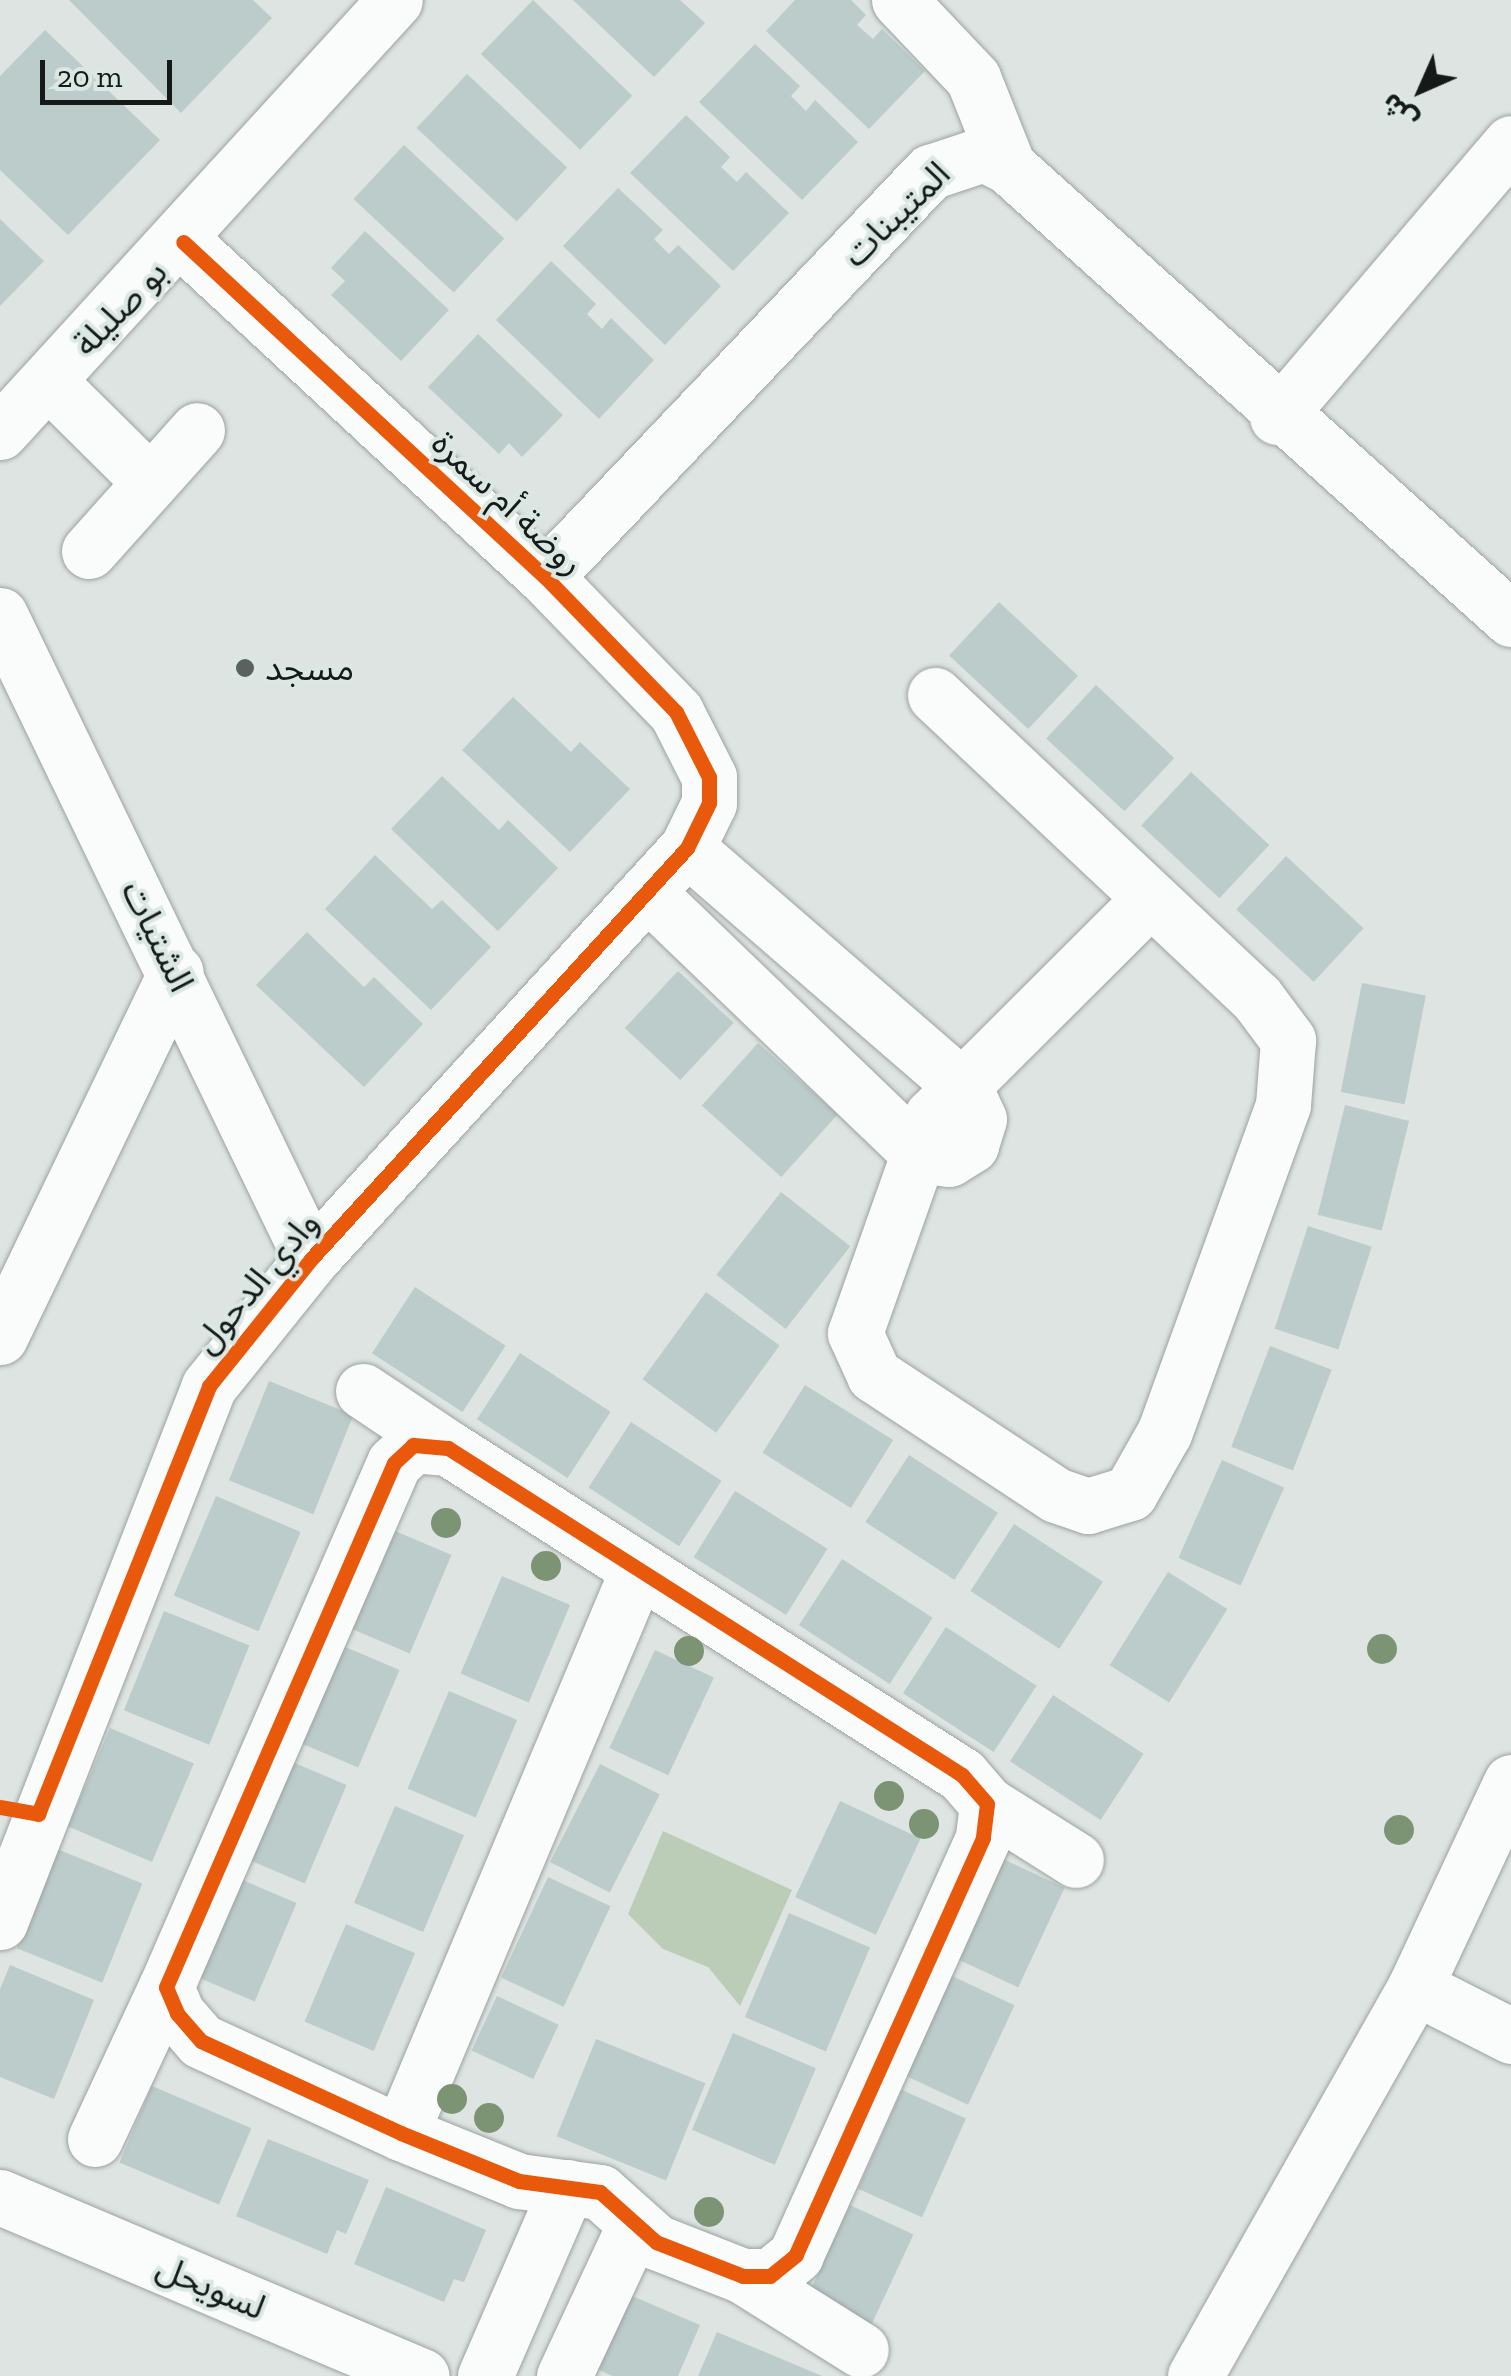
<!DOCTYPE html>
<html>
<head>
<meta charset="utf-8">
<style>
	body { margin:0 }
	#map { position:relative; width:1511px; height:2376px; overflow:hidden; background:#dde4e2; font-family:"Zilla Slab","Noto Sans Arabic",serif }
	div>[style] { position:absolute }
	[style*='--x'] { left:calc(var(--x)*1px); top:calc(var(--y)*1px); width:calc(var(--w)*1px); rotate:calc(var(--a)*1deg) }
	.green>* { inset:0; background:#bbcdb7 }
	.building>* { inset:0; background:#bbccca; transform-origin:0 0 }
	.roads { filter:drop-shadow(0 0 2px #9da2a1) drop-shadow(0 0 2px #9da2a1) }
	.minor>* { height:55px; margin:-27.5px; padding:0 27.5px; transform-origin:27.5px; border-radius:27.5px; background:#fafbfb }
	.cycleway>* { height:15px; margin:-7.5px; padding:0 7.5px; transform-origin:7.5px; border-radius:7.5px; background:#e8590c }
	.trees>* { width:30px; height:30px; margin:-15px; border-radius:50%; background:#7c9473 }
	.dots>* { width:28px; height:28px; translate:-50% -50%; box-sizing:border-box; border:5px solid #dae7e3; border-radius:50% }
	span { translate:-50% -50%; white-space:nowrap; text-align:center; line-height:1.15; -webkit-text-stroke:8px #dae7e3; paint-order:stroke }
	.street-label { font-size:35px; color:#151a18 }
	.poi-label { font-size:35px; color:#151a18 }
	.left { translate:0 -50%; text-align:left }
	.north { position:absolute; left:1371px; top:40px; width:100px; height:100px; -webkit-text-stroke:8px #dae7e3; paint-order:stroke; rotate:225deg; font-size:28px; font-weight:700; line-height:40px; text-align:center; color:#151a18 }
	.north::after { content:''; display:block; margin:auto; width:35px; height:45px; background:#151a18; clip-path:polygon(50% 0,100% 100%,50% 72%,0 100%) }
	.scale { position:absolute; left:40px; top:60px; width:132px; height:45px; box-sizing:border-box; border:5px solid #151a18; border-top:0; padding-left:12px; font-size:30px; line-height:35px; white-space:nowrap; color:#151a18; -webkit-text-stroke:8px #dae7e3; paint-order:stroke }
</style>
</head>
<body>
<div id="map">
	<div class="green">
		<div style="clip-path:polygon(663px 1831px,792px 1890px,740px 2006px,708px 1967px,663px 1949px,628px 1914px)"></div>
	</div>
	<div class="building">
		<div style="clip-path:polygon(69px 0,253px 0,272px 18px,181px 113px)"></div>
		<div style="left:533px;top:0;width:138px;height:75px;rotate:44deg"></div>
		<div style="clip-path:polygon(573px 0,680px 0,705px 23px,654px 77px)"></div>
		<div style="clip-path:polygon(795px 0,851px 0,866px 15px,857px 25px,873px 39px,882px 29px,925px 71px,869px 129px,766px 31px)"></div>
		<div style="clip-path:polygon(45px 30px,160px 140px,68px 235px,0 170px,0 76px)"></div>
		<div style="clip-path:polygon(755px 44px,800px 86px,791px 96px,806px 111px,815px 100px,858px 142px,802px 200px,699px 102px)"></div>
		<div style="left:467px;top:74px;width:137px;height:74px;rotate:43deg"></div>
		<div style="clip-path:polygon(686px 115px,730px 157px,721px 167px,737px 182px,746px 172px,789px 213px,733px 271px,630px 173px)"></div>
		<div style="left:404px;top:145px;width:137px;height:74px;rotate:43deg"></div>
		<div style="clip-path:polygon(618px 188px,663px 230px,654px 239px,669px 254px,678px 245px,721px 286px,665px 345px,563px 246px)"></div>
		<div style="clip-path:polygon(0 219px,44px 261px,0 306px)"></div>
		<div style="clip-path:polygon(365px 231px,449px 310px,401px 361px,331px 295px,345px 281px,331px 268px)"></div>
		<div style="clip-path:polygon(551px 261px,596px 304px,587px 314px,602px 329px,611px 318px,654px 360px,599px 419px,496px 320px)"></div>
		<div style="clip-path:polygon(478px 334px,563px 415px,522px 457px,509px 443px,499px 454px,428px 387px)"></div>
		<div style="left:999px;top:602px;width:108px;height:73px;rotate:43deg"></div>
		<div style="left:1096px;top:685px;width:107px;height:73px;rotate:43deg"></div>
		<div style="clip-path:polygon(513px 697px,571px 752px,580px 742px,630px 789px,570px 852px,462px 750px)"></div>
		<div style="left:1191px;top:772px;width:107px;height:73px;rotate:43deg"></div>
		<div style="clip-path:polygon(442px 776px,499px 830px,508px 820px,558px 868px,498px 931px,391px 829px)"></div>
		<div style="clip-path:polygon(375px 855px,432px 909px,442px 900px,491px 947px,431px 1010px,325px 909px)"></div>
		<div style="left:1286px;top:856px;width:106px;height:73px;rotate:43deg"></div>
		<div style="clip-path:polygon(307px 932px,364px 987px,374px 977px,423px 1024px,364px 1087px,256px 985px)"></div>
		<div style="left:678px;top:971px;width:76px;height:78px;rotate:43deg"></div>
		<div style="left:1362px;top:983px;width:65px;height:111px;rotate:11deg"></div>
		<div style="left:758px;top:1043px;width:107px;height:84px;rotate:42deg"></div>
		<div style="left:1345px;top:1105px;width:66px;height:113px;rotate:14deg"></div>
		<div style="left:781px;top:1192px;width:88px;height:105px;rotate:38deg"></div>
		<div style="left:1308px;top:1226px;width:67px;height:108px;rotate:18deg"></div>
		<div style="left:415px;top:1287px;width:108px;height:79px;rotate:33deg"></div>
		<div style="left:706px;top:1292px;width:91px;height:108px;rotate:36deg"></div>
		<div style="left:1270px;top:1346px;width:66px;height:108px;rotate:21deg"></div>
		<div style="left:520px;top:1353px;width:108px;height:79px;rotate:33deg"></div>
		<div style="left:269px;top:1381px;width:91px;height:107px;rotate:22deg"></div>
		<div style="left:805px;top:1385px;width:104px;height:80px;rotate:32deg"></div>
		<div style="left:631px;top:1422px;width:108px;height:78px;rotate:33deg"></div>
		<div style="left:909px;top:1455px;width:106px;height:80px;rotate:33deg"></div>
		<div style="left:1222px;top:1460px;width:68px;height:107px;rotate:24deg"></div>
		<div style="left:735px;top:1491px;width:109px;height:78px;rotate:32deg"></div>
		<div style="left:216px;top:1496px;width:92px;height:108px;rotate:23deg"></div>
		<div style="left:1014px;top:1524px;width:106px;height:80px;rotate:33deg"></div>
		<div style="left:388px;top:1528px;width:69px;height:107px;rotate:23deg"></div>
		<div style="left:842px;top:1559px;width:108px;height:79px;rotate:33deg"></div>
		<div style="left:1168px;top:1572px;width:70px;height:110px;rotate:32deg"></div>
		<div style="left:502px;top:1576px;width:74px;height:106px;rotate:23deg"></div>
		<div style="left:164px;top:1611px;width:92px;height:107px;rotate:22deg"></div>
		<div style="left:946px;top:1627px;width:108px;height:79px;rotate:33deg"></div>
		<div style="left:336px;top:1643px;width:69px;height:106px;rotate:23deg"></div>
		<div style="left:655px;top:1650px;width:65px;height:108px;rotate:25deg"></div>
		<div style="left:449px;top:1691px;width:74px;height:106px;rotate:23deg"></div>
		<div style="left:1053px;top:1695px;width:108px;height:79px;rotate:33deg"></div>
		<div style="left:110px;top:1728px;width:91px;height:107px;rotate:23deg"></div>
		<div style="left:283px;top:1758px;width:69px;height:107px;rotate:23deg"></div>
		<div style="left:600px;top:1764px;width:67px;height:110px;rotate:27deg"></div>
		<div style="left:840px;top:1801px;width:89px;height:106px;rotate:25deg"></div>
		<div style="left:395px;top:1806px;width:75px;height:105px;rotate:23deg"></div>
		<div style="left:57px;top:1849px;width:92px;height:107px;rotate:22deg"></div>
		<div style="left:1003px;top:1859px;width:68px;height:110px;rotate:25deg"></div>
		<div style="left:233px;top:1876px;width:69px;height:107px;rotate:23deg"></div>
		<div style="left:548px;top:1877px;width:69px;height:111px;rotate:25deg"></div>
		<div style="left:789px;top:1913px;width:88px;height:113px;rotate:23deg"></div>
		<div style="left:346px;top:1924px;width:75px;height:106px;rotate:23deg"></div>
		<div style="clip-path:polygon(10px 1965px,94px 2000px,54px 2099px,0 2077px,0 1989px)"></div>
		<div style="left:952px;top:1976px;width:69px;height:110px;rotate:25deg"></div>
		<div style="left:497px;top:1996px;width:68px;height:60px;rotate:25deg"></div>
		<div style="left:733px;top:2033px;width:90px;height:105px;rotate:23deg"></div>
		<div style="left:596px;top:2039px;width:118px;height:105px;rotate:22deg"></div>
		<div style="left:152px;top:2086px;width:108px;height:83px;rotate:23deg"></div>
		<div style="left:902px;top:2090px;width:70px;height:108px;rotate:24deg"></div>
		<div style="clip-path:polygon(268px 2139px,369px 2180px,346px 2234px,337px 2230px,327px 2254px,236px 2216px)"></div>
		<div style="clip-path:polygon(386px 2187px,486px 2230px,464px 2282px,454px 2279px,444px 2302px,354px 2264px)"></div>
		<div style="left:850px;top:2205px;width:70px;height:110px;rotate:25deg"></div>
		<div style="clip-path:polygon(616px 2289px,700px 2325px,678px 2376px,612px 2376px,585px 2363px)"></div>
		<div style="clip-path:polygon(717px 2332px,822px 2376px,698px 2376px)"></div>
	</div>
	<div class="roads">
		<div class="minor">
			<div style="--x:899;--y:0;--w:108;--a:46.5"></div>
			<div style="--x:973;--y:78;--w:95;--a:68.3"></div>
			<div style="--x:49;--y:382;--w:142;--a:44.7"></div>
			<div style="--x:1277;--y:417;--w:360;--a:-49.5"></div>
			<div style="--x:0;--y:432;--w:585;--a:-47.56"></div>
			<div style="--x:89;--y:551;--w:162;--a:-48.2"></div>
			<div style="--x:545;--y:577;--w:559;--a:-46.45"></div>
			<div style="--x:930;--y:172;--w:57;--a:-18.4"></div>
			<div style="--x:984;--y:154;--w:27;--a:27"></div>
			<div style="--x:1008;--y:166;--w:677;--a:42.01"></div>
			<div style="--x:0;--y:615;--w:715;--a:64.22"></div>
			<div style="--x:935;--y:695;--w:441;--a:43.3"></div>
			<div style="--x:1256;--y:997;--w:54;--a:53.3"></div>
			<div style="--x:1288;--y:1040;--w:65;--a:94.4"></div>
			<div style="--x:1283;--y:1105;--w:349;--a:109.9"></div>
			<div style="--x:1164;--y:1433;--w:69;--a:119.5"></div>
			<div style="--x:1130;--y:1493;--w:44;--a:162.8"></div>
			<div style="--x:1088;--y:1506;--w:34;--a:-161"></div>
			<div style="--x:1056;--y:1495;--w:218;--a:-146.6"></div>
			<div style="--x:874;--y:1375;--w:46;--a:-114.3"></div>
			<div style="--x:855;--y:1333;--w:230;--a:-70.5"></div>
			<div style="--x:932;--y:1116;--w:308;--a:-44.9"></div>
			<div style="--x:647;--y:892;--w:380;--a:43.9"></div>
			<div style="--x:921;--y:1156;--w:28;--a:6"></div>
			<div style="--x:949;--y:1159;--w:26;--a:-32"></div>
			<div style="--x:971;--y:1145;--w:27;--a:-73"></div>
			<div style="--x:979;--y:1119;--w:33;--a:-115"></div>
			<div style="--x:965;--y:1089;--w:368;--a:-139.1"></div>
			<div style="--x:0;--y:1337;--w:405;--a:-64.3"></div>
			<div style="--x:363;--y:1391;--w:102;--a:33.8"></div>
			<div style="--x:413;--y:1445;--w:35;--a:5"></div>
			<div style="--x:448;--y:1448;--w:609;--a:32.46"></div>
			<div style="--x:962;--y:1775;--w:38;--a:49"></div>
			<div style="--x:987;--y:1804;--w:34;--a:97"></div>
			<div style="--x:983;--y:1838;--w:457;--a:114.2"></div>
			<div style="--x:796;--y:2255;--w:33;--a:141"></div>
			<div style="--x:770;--y:2276;--w:27;--a:180"></div>
			<div style="--x:743;--y:2276;--w:93;--a:-158.7"></div>
			<div style="--x:656;--y:2242;--w:75;--a:-138.2"></div>
			<div style="--x:600;--y:2192;--w:82;--a:-172.3"></div>
			<div style="--x:519;--y:2181;--w:127;--a:-157.9"></div>
			<div style="--x:401;--y:2133;--w:220;--a:-155.3"></div>
			<div style="--x:201;--y:2041;--w:37;--a:-131"></div>
			<div style="--x:177;--y:2013;--w:28;--a:-113"></div>
			<div style="--x:166;--y:1987;--w:571;--a:-66.49"></div>
			<div style="--x:394;--y:1463;--w:26;--a:-43"></div>
			<div style="--x:1511;--y:1782;--w:226;--a:115.1"></div>
			<div style="--x:1415;--y:1987;--w:108;--a:27"></div>
			<div style="--x:987;--y:1804;--w:105;--a:32.2"></div>
			<div style="--x:0;--y:1922;--w:575;--a:-68.7"></div>
			<div style="--x:209;--y:1386;--w:163;--a:-51.2"></div>
			<div style="--x:311;--y:1259;--w:557;--a:-47.55"></div>
			<div style="--x:687;--y:848;--w:50;--a:-63.9"></div>
			<div style="--x:709;--y:803;--w:26;--a:-90"></div>
			<div style="--x:709;--y:777;--w:73;--a:-116.9"></div>
			<div style="--x:676;--y:712;--w:188;--a:-134.1"></div>
			<div style="--x:545;--y:577;--w:493;--a:-137.2"></div>
			<div style="--x:401;--y:2133;--w:610;--a:-67.22"></div>
			<div style="--x:95;--y:2139;--w:168;--a:-65"></div>
			<div style="--x:0;--y:2197;--w:458;--a:23"></div>
			<div style="--x:743;--y:2276;--w:139;--a:32.1"></div>
			<div style="--x:485;--y:2376;--w:206;--a:-66.5"></div>
			<div style="--x:564;--y:2376;--w:166;--a:-65"></div>
			<div style="--x:1195;--y:2376;--w:447;--a:-60.5"></div>
		</div>
	</div>
	<div class="cycleway">
		<div style="--x:413;--y:1445;--w:35;--a:5"></div>
		<div style="--x:448;--y:1448;--w:609;--a:32.46"></div>
		<div style="--x:962;--y:1775;--w:38;--a:49"></div>
		<div style="--x:987;--y:1804;--w:34;--a:97"></div>
		<div style="--x:983;--y:1838;--w:457;--a:114.2"></div>
		<div style="--x:796;--y:2255;--w:33;--a:141"></div>
		<div style="--x:770;--y:2276;--w:27;--a:180"></div>
		<div style="--x:743;--y:2276;--w:93;--a:-158.7"></div>
		<div style="--x:656;--y:2242;--w:75;--a:-138.2"></div>
		<div style="--x:600;--y:2192;--w:82;--a:-172.3"></div>
		<div style="--x:519;--y:2181;--w:127;--a:-157.9"></div>
		<div style="--x:401;--y:2133;--w:220;--a:-155.3"></div>
		<div style="--x:201;--y:2041;--w:37;--a:-131"></div>
		<div style="--x:177;--y:2013;--w:28;--a:-113"></div>
		<div style="--x:166;--y:1987;--w:571;--a:-66.49"></div>
		<div style="--x:394;--y:1463;--w:26;--a:-43"></div>
		<div style="--x:0;--y:1807;--w:39;--a:10"></div>
		<div style="--x:38;--y:1814;--w:461;--a:-68.2"></div>
		<div style="--x:209;--y:1386;--w:163;--a:-51.2"></div>
		<div style="--x:311;--y:1259;--w:557;--a:-47.55"></div>
		<div style="--x:687;--y:848;--w:50;--a:-63.9"></div>
		<div style="--x:709;--y:803;--w:26;--a:-90"></div>
		<div style="--x:709;--y:777;--w:73;--a:-116.9"></div>
		<div style="--x:676;--y:712;--w:188;--a:-134.1"></div>
		<div style="--x:545;--y:577;--w:493;--a:-137.2"></div>
	</div>
	<div class="trees">
		<div style="left:446px;top:1523px"></div>
		<div style="left:546px;top:1566px"></div>
		<div style="left:1382px;top:1649px"></div>
		<div style="left:689px;top:1651px"></div>
		<div style="left:889px;top:1796px"></div>
		<div style="left:924px;top:1824px"></div>
		<div style="left:1399px;top:1830px"></div>
		<div style="left:452px;top:2099px"></div>
		<div style="left:489px;top:2118px"></div>
		<div style="left:709px;top:2212px"></div>
	</div>
	<div class="dots">
		<div style="left:245px;top:668px;background:#5b615f"></div>
	</div>
	<div class="street-label">
		<span style="left:896px;top:214px;rotate:-44deg">المتيبنات</span>
		<span style="left:120px;top:308px;rotate:-46deg">بو صليلة</span>
		<span style="left:508px;top:503px;rotate:43deg">روضة أم سمرة</span>
		<span style="left:158px;top:936px;rotate:64deg">الشتيات</span>
		<span style="left:256px;top:1282px;rotate:-50deg">وادي الدحول</span>
		<span style="left:211px;top:2287px;rotate:23deg">لسويحل</span>
	</div>
	<div class="poi-label">
		<span class="left" style="left:265px;top:668px">مسجد</span>
	</div>
	<div class="north">ش</div>
	<div class="scale">20 m</div>
</div>
</body>
</html>
